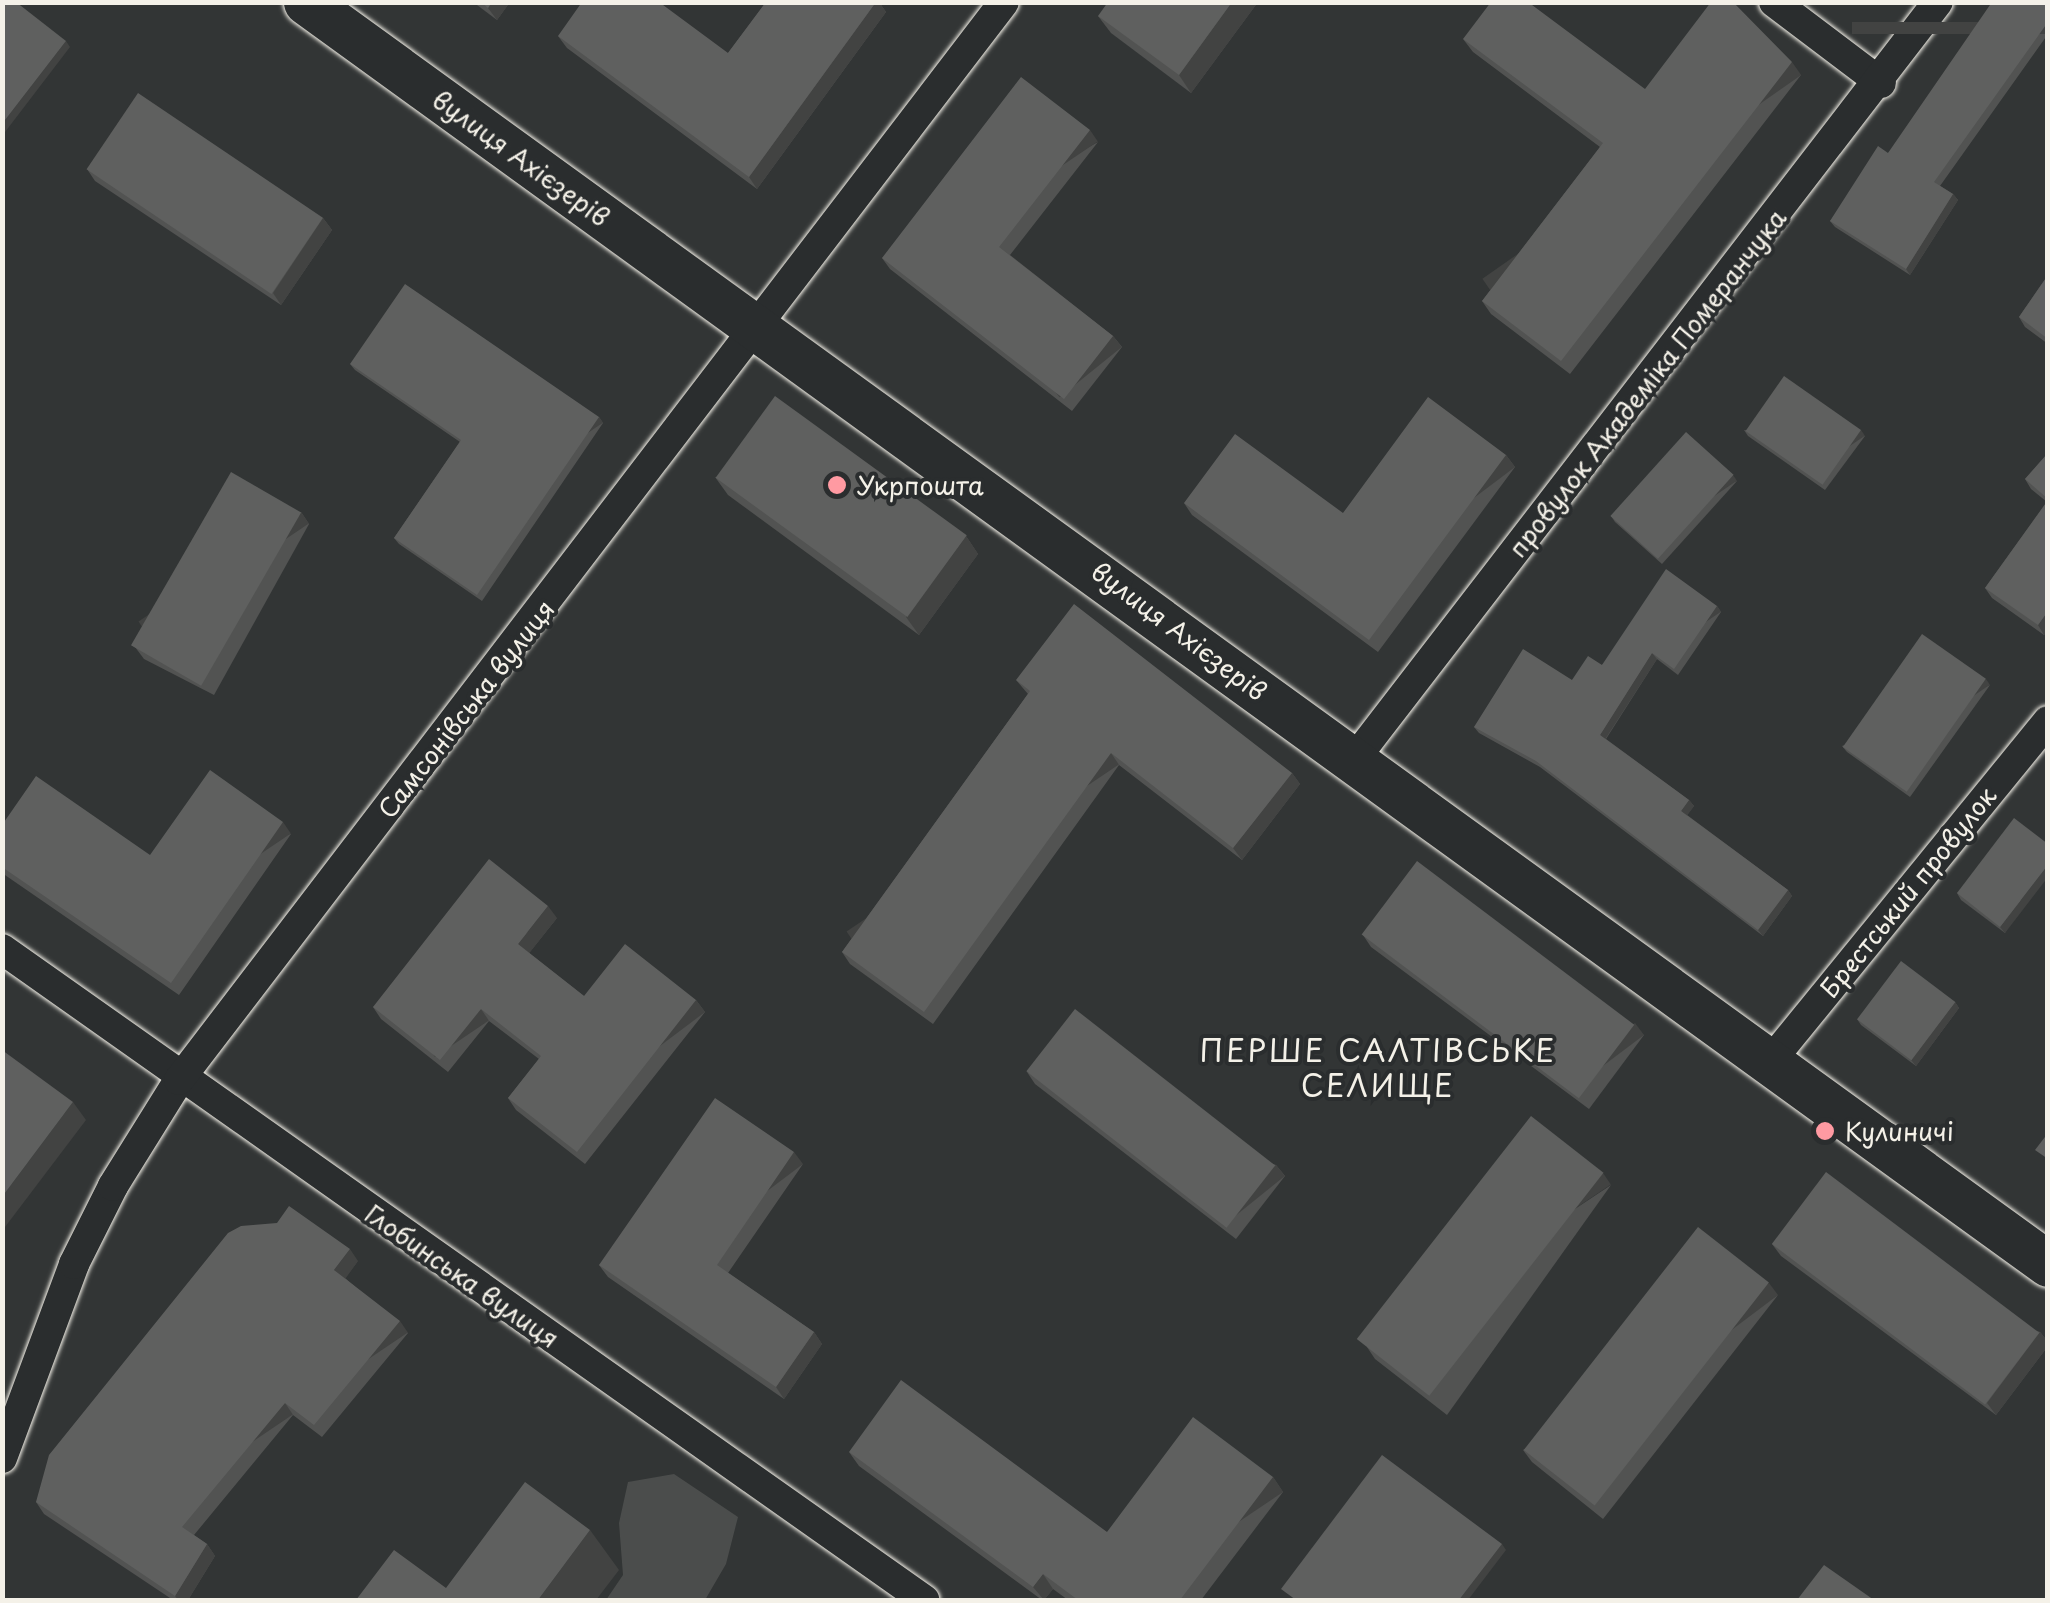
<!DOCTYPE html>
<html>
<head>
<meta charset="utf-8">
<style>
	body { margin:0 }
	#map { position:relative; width:2050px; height:1603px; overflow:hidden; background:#323535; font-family:"Playpen Sans",sans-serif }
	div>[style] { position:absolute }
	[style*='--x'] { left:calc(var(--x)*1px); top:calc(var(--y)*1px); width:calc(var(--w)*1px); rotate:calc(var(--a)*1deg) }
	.green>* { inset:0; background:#4b4d4c }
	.roads { filter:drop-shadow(0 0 2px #f4f1e8) drop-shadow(0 0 2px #f4f1e8) }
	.street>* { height:30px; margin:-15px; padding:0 15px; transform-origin:15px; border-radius:15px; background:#2a2d2e }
	.secondary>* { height:45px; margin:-22.5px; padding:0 22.5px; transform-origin:22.5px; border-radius:22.5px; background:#2a2d2e }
	.wall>* { inset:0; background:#525352 }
	.shaded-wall>* { inset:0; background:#424342; transform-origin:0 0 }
	.building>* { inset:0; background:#5f605f; transform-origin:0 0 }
	.dots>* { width:28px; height:28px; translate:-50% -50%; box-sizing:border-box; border:5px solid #2a2d2e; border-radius:50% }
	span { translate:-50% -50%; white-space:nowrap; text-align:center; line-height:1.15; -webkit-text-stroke:8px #2a2d2e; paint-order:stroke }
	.street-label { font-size:25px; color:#f4f1e8 }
	.poi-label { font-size:25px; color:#f4f1e8 }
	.left { translate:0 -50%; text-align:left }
	.quarter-label { font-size:30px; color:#f4f1e8; letter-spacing:2.5px }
	.frame { position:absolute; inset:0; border:5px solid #f4f1e8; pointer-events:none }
</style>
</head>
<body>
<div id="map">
	<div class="green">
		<div style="clip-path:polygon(674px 1474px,738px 1517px,726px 1564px,705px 1600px,606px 1600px,623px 1575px,619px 1523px,628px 1482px)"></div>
	</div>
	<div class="roads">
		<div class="street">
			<div style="--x:1774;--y:2;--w:134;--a:37.1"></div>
			<div style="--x:1353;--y:761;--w:958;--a:-52.38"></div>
			<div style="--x:2;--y:949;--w:1129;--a:35.22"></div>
			<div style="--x:1769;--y:1063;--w:441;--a:-50.8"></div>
			<div style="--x:2;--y:1458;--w:207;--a:-69.6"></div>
			<div style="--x:74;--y:1264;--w:87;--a:-63.4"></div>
			<div style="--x:113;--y:1186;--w:125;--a:-58.1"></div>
			<div style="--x:179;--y:1080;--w:1357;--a:-52.57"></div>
		</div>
		<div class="secondary">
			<div style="--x:306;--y:2;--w:2151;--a:35.92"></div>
		</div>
	</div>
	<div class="wall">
		<div style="clip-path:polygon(473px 2px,510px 2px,497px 20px)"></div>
		<div style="clip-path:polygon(766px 2px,879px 2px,886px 12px,757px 189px,567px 48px,558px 36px,728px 53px)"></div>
		<div style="clip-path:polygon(1258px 2px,1191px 93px,1111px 33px,1098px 16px)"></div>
		<div style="clip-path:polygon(2048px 2px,2048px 34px,1940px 186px,1953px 194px,1958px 200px,1910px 275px,1835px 227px,1830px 221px,1888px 153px)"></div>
		<div style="clip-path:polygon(1463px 39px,1645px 89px,1801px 75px,1570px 374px,1491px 314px,1482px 301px,1600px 147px,1473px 52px)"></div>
		<div style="clip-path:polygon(1098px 142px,1010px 255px,1113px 336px,1122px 347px,1072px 411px,890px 269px,882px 258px)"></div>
		<div style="clip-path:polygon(87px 169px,323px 218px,332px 230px,281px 305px,95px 181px)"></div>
		<div style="clip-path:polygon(2048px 275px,2048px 344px,2025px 327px,2019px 317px)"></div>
		<div style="clip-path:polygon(350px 364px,599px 417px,603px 423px,482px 601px,399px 544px,394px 538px,460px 442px,355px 370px)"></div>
		<div style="clip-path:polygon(1744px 430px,1865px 436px,1825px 490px,1748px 436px)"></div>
		<div style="clip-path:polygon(2048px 453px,2048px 630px,2044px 635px,1992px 598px,1985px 588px,2047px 502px,2031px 489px,2025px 479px)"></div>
		<div style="clip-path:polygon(1506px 455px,1515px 467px,1378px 652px,1192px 515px,1184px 503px,1343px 513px)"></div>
		<div style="clip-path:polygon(715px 477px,966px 536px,978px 554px,919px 635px,728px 495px)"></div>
		<div style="clip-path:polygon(1737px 481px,1662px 564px,1615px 522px,1611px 516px)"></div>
		<div style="clip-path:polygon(301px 512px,309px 524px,214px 695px,144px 659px,135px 647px)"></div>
		<div style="clip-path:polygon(1717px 606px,1721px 612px,1678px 675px,1657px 659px,1606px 739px,1689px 800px,1694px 806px,1687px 815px,1788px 890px,1792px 896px,1763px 936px,1540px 767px,1479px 733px,1474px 727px,1572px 680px)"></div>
		<div style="clip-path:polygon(1016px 680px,1292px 773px,1300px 784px,1242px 860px,1119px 765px,933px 1024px,850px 964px,842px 952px,1028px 694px)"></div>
		<div style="clip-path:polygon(1990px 685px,1910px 797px,1847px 752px,1842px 746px)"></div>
		<div style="clip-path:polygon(2px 825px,150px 855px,291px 834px,179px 995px,2px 873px)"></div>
		<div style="clip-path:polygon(2048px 844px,2005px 933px,1961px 900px,1957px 893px)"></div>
		<div style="clip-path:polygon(557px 918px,529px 953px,584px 996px,696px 1000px,705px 1012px,585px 1164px,516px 1110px,508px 1098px,539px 1059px,489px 1021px,448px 1072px,381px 1019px,373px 1007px)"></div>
		<div style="clip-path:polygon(1363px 935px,1644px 1035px,1589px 1109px,1371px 947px)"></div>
		<div style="clip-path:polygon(1955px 1002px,1959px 1008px,1916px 1066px,1861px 1025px,1857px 1019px)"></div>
		<div style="clip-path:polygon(1027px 1072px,1276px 1165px,1285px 1176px,1236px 1239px,1035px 1084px)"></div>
		<div style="clip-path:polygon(803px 1164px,728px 1273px,814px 1332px,822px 1344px,784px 1399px,608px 1277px,599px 1265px)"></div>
		<div style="clip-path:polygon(1611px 1185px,1447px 1415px,1375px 1359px,1367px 1347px)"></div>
		<div style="clip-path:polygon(1772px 1244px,2040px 1332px,2048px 1342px,2048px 1346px,1996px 1415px,1781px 1256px)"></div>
		<div style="clip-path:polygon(358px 1261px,345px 1278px,408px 1333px,322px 1437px,293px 1415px,194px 1535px,207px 1544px,215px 1556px,188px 1600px,173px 1600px,44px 1514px,36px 1502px)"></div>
		<div style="clip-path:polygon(1778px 1295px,1603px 1519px,1532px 1462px,1523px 1450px)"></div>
		<div style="clip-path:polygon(849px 1452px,1107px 1532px,1273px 1477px,1283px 1492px,1201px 1600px,1068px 1600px,1053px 1589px,1044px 1600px,1042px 1600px,859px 1466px)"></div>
	</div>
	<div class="shaded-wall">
		<div style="clip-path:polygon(492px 2px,510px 2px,497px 20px,488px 8px)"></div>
		<div style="clip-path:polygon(876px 2px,879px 2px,886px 12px,757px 189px,749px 177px)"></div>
		<div style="clip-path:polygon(1232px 2px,1258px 2px,1191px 93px,1179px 75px)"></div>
		<div style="left:2048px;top:22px;width:12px;height:196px;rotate:90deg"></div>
		<div style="clip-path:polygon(66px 41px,70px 47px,2px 136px,2px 124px)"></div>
		<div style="left:1792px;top:62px;width:16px;height:378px;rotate:55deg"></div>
		<div style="left:1090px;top:130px;width:14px;height:148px;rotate:56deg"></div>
		<div style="clip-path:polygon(1953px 194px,1958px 200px,1910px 275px,1906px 269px)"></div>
		<div style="clip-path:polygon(323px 218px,332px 230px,281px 305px,273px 293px)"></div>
		<div style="left:1113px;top:336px;width:14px;height:80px;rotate:51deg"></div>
		<div style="left:599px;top:417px;width:7px;height:216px;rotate:56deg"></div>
		<div style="left:1861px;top:430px;width:7px;height:67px;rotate:56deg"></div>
		<div style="left:1506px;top:455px;width:15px;height:230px;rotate:53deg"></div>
		<div style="left:1733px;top:475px;width:7px;height:112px;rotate:56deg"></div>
		<div style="left:301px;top:512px;width:14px;height:196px;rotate:56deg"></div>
		<div style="clip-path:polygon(966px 536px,978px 554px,919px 635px,906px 617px)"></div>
		<div style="left:1717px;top:606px;width:7px;height:76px;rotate:56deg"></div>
		<div style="clip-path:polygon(2048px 611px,2048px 630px,2044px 635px,2038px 625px)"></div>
		<div style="clip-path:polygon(1652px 653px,1657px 659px,1604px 741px,1600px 735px)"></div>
		<div style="left:1986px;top:679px;width:7px;height:138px;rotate:56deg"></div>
		<div style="left:1111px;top:753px;width:14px;height:319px;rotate:56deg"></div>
		<div style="clip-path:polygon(1292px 773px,1300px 784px,1242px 860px,1233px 848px)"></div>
		<div style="clip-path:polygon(1689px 800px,1694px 806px,1686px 817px,1681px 811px)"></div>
		<div style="left:283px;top:822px;width:14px;height:196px;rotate:56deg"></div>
		<div style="clip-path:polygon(2048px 865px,2048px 877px,2005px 933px,2000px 927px)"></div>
		<div style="clip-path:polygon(1788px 890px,1792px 896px,1763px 936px,1758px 930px)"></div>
		<div style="clip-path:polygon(548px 906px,557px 918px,527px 956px,518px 944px)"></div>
		<div style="left:696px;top:1000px;width:15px;height:193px;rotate:53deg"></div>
		<div style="clip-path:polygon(1955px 1002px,1959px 1008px,1916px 1066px,1911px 1060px)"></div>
		<div style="left:481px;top:1009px;width:14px;height:65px;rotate:56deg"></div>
		<div style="left:1635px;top:1023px;width:15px;height:92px;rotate:53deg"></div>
		<div style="clip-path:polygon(73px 1102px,86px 1120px,2px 1231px,2px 1197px)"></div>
		<div style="left:794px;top:1152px;width:15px;height:137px;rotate:53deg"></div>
		<div style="left:1276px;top:1165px;width:14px;height:79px;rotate:51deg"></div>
		<div style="left:1603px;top:1173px;width:14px;height:283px;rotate:56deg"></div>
		<div style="clip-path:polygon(350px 1249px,358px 1261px,343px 1282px,334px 1270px)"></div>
		<div style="left:1769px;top:1283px;width:15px;height:284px;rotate:53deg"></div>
		<div style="left:400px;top:1321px;width:14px;height:135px;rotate:56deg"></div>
		<div style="clip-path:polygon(814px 1332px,822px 1344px,784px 1399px,776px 1387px)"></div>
		<div style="clip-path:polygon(2040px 1332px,2048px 1342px,2048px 1346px,1996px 1415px,1987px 1403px)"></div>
		<div style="left:285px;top:1403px;width:14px;height:161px;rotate:56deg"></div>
		<div style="left:1273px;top:1477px;width:18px;height:154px;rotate:56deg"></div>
		<div style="clip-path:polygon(590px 1530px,619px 1570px,596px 1600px,538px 1600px)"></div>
		<div style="clip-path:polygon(207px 1544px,215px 1556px,188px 1600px,178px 1600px,175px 1596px)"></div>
		<div style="clip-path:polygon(1502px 1544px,1506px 1550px,1468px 1600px,1459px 1600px)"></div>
		<div style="clip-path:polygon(1043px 1574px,1053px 1589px,1044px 1600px,1033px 1587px)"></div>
	</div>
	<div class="building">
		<div style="clip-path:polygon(2px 2px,16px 2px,66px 41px,2px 124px)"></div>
		<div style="clip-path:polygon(481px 2px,492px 2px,488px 8px)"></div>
		<div style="clip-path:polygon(582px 2px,659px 2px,728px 53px,766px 2px,876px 2px,749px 177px,558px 36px)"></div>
		<div style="clip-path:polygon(1108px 2px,1232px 2px,1179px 75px,1098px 16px)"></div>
		<div style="clip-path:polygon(1491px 2px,1528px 2px,1645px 89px,1711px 2px,1733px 2px,1792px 62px,1561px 361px,1482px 301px,1603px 143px,1463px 39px)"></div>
		<div style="clip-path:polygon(1992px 2px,2048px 2px,2048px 22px,1934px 182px,1953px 194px,1906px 269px,1830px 221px,1878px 146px,1888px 153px)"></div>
		<div style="clip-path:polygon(1021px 77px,1090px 130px,999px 247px,1113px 336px,1064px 399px,882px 258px)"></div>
		<div style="left:138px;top:93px;width:223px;height:92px;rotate:34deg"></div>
		<div style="clip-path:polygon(2048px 275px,2048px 339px,2019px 317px)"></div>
		<div style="clip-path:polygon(405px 284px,599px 417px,477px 595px,394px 538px,461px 440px,350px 364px)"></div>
		<div style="left:1784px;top:376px;width:94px;height:67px;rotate:35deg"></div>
		<div style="left:775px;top:396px;width:237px;height:101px;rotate:36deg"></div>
		<div style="clip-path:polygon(1428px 397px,1506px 455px,1369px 640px,1184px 503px,1235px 434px,1343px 513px)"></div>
		<div style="left:1686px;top:432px;width:64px;height:113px;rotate:42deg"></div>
		<div style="clip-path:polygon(2048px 453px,2048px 499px,2025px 479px)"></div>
		<div style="left:231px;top:472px;width:81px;height:200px;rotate:30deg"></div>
		<div style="clip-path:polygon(2048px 500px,2048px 611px,2038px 625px,1985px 588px)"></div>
		<div style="clip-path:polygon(1666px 569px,1717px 606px,1674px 669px,1652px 653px,1600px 735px,1689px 800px,1681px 811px,1788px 890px,1758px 930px,1536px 761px,1474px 727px,1523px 649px,1572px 680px,1588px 656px,1602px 665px)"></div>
		<div style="clip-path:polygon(1074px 604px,1292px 773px,1233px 848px,1111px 753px,924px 1012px,842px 952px,1030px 691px,1016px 680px)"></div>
		<div style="left:1922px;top:634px;width:78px;height:138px;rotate:35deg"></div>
		<div style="clip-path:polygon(210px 770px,283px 822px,171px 983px,2px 867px,2px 825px,36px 776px,150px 855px)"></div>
		<div style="clip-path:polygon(2014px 818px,2048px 844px,2048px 865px,2000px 927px,1957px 893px)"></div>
		<div style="clip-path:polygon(489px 859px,548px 906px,518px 944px,584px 996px,625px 944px,696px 1000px,577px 1152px,508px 1098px,541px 1056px,481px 1009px,440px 1060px,373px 1007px)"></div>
		<div style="left:1417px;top:861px;width:272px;height:92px;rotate:37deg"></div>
		<div style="left:1901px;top:961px;width:68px;height:73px;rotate:37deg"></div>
		<div style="left:1075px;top:1009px;width:254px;height:79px;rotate:38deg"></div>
		<div style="clip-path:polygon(2px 1050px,73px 1102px,2px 1197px)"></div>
		<div style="clip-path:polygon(715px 1098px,794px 1152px,717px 1265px,814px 1332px,776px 1387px,599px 1265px)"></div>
		<div style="left:1531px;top:1116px;width:92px;height:283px;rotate:38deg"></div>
		<div style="clip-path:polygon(2048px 1133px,2048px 1159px,2035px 1150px)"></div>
		<div style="left:1826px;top:1172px;width:267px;height:90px;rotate:37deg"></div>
		<div style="clip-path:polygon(289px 1206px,350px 1249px,334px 1270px,400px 1321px,314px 1425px,285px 1403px,182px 1527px,207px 1544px,175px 1596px,36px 1502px,49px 1455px,228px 1233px,241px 1226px,277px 1223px)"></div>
		<div style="left:1698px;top:1227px;width:90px;height:283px;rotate:38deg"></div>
		<div style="clip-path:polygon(901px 1380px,1107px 1532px,1193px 1417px,1273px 1477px,1180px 1600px,1078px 1600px,1043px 1574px,1033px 1587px,849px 1452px)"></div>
		<div style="clip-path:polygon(1382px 1455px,1502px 1544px,1459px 1600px,1296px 1600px,1281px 1589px)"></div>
		<div style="clip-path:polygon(525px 1482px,590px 1530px,538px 1600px,356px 1600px,394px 1550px,446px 1588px)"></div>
		<div style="clip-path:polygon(1824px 1565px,1874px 1600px,1797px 1600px)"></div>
	</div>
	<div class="dots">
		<div style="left:837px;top:485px;background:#ff9aa2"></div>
		<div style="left:1825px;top:1131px;background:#ff9aa2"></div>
	</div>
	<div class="street-label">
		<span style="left:521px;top:158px;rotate:36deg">вулиця Ахієзерів</span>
		<span style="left:1647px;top:383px;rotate:-52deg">провулок Академіка Померанчука</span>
		<span style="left:1179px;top:631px;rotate:37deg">вулиця Ахієзерів</span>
		<span style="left:466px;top:709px;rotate:-52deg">Самсонівська вулиця</span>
		<span style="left:1908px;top:892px;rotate:-51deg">Брестський провулок</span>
		<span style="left:462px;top:1276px;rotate:35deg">Глобинська вулиця</span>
	</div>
	<div class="poi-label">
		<span class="left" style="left:857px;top:485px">Укрпошта</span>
		<span class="left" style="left:1845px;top:1131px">Кулиничі</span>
	</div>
	<div class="quarter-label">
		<span style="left:1378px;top:1067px">ПЕРШЕ САЛТІВСЬКЕ<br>СЕЛИЩЕ</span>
	</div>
	<div class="frame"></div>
</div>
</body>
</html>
